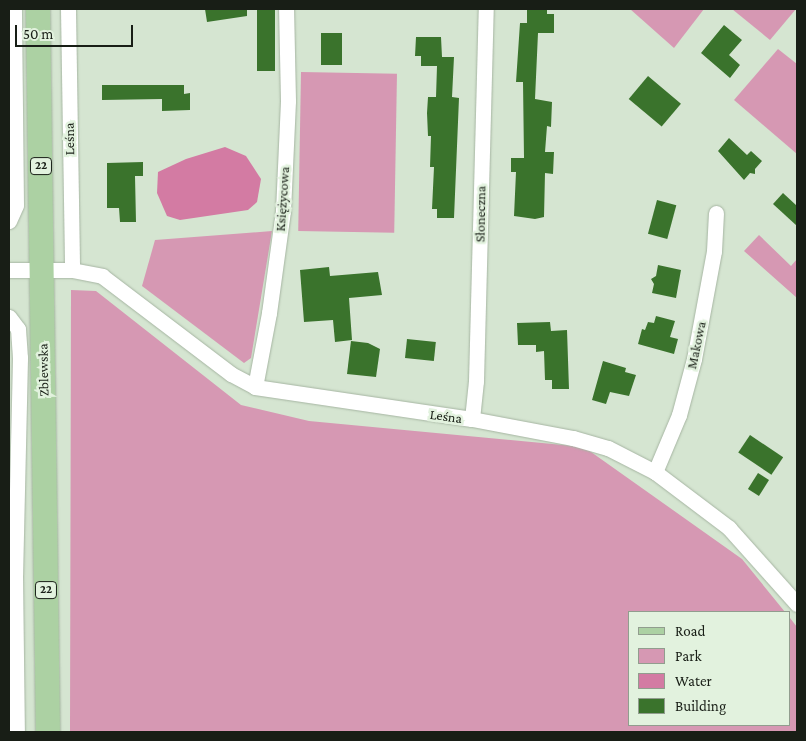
<!DOCTYPE html>
<html>
<head>
<meta charset="utf-8">
<style>
	body { margin:0 }
	#map { position:relative; width:806px; height:741px; overflow:hidden; background:#d5e5d1; font-family:"Crimson Pro",serif }
	div>[style] { position:absolute }
	[style*='--x'] { left:calc(var(--x)*1px); top:calc(var(--y)*1px); width:calc(var(--w)*1px); rotate:calc(var(--a)*1deg) }
	.green>* { inset:0; background:#d698b3; transform-origin:0 0 }
	.water>* { inset:0; background:#d37ba3 }
	.building>* { inset:0; background:#3a732c; transform-origin:0 0 }
	.roads { filter:drop-shadow(0 0 1px #a6b5a2) drop-shadow(0 0 1px #a6b5a2) }
	.street>* { height:15px; margin:-7.5px; padding:0 7.5px; transform-origin:7.5px; border-radius:7.5px; background:#fff }
	.primary>* { height:24px; margin:-12px; padding:0 12px; transform-origin:12px; border-radius:12px; background:#acd1a3 }
	span { translate:-50% -50%; white-space:nowrap; text-align:center; line-height:1.15; -webkit-text-stroke:5px #e2f2de; paint-order:stroke }
	.shield-label span { padding:1px 4px; background:#e2f2de; border:1px solid; border-radius:4px; -webkit-text-stroke-width:0 }
	.shield-label { font-size:12px; color:#181e16; font-weight:700 }
	.street-label { font-size:14px; color:#181e16 }
	.frame { position:absolute; inset:0; border:10px solid #181e16; pointer-events:none }
	.legend { position:absolute; left:628px; top:611px; width:162px; height:115px; box-sizing:border-box; background:#e2f2de; border:1px solid #919d8e; margin:0; padding:6px 9px; list-style:none; font-size:15px; color:#181e16 }
	.legend li { display:flex; align-items:center; gap:10px; height:25px }
	.legend b { width:25px; border:1px solid #919d8e }
	.scale { position:absolute; left:15px; top:25px; width:118px; height:22px; box-sizing:border-box; border:2px solid #181e16; border-top:0; padding-left:6px; font-size:15px; line-height:18px; white-space:nowrap; color:#181e16; -webkit-text-stroke:4px #e2f2de; paint-order:stroke }
</style>
</head>
<body>
<div id="map">
	<div class="green">
		<div style="clip-path:polygon(630px 9px,704px 9px,674px 48px)"></div>
		<div style="clip-path:polygon(732px 9px,796px 9px,770px 40px)"></div>
		<div style="clip-path:polygon(778px 49px,797px 64px,797px 154px,734px 100px)"></div>
		<div style="left:301px;top:72px;width:96px;height:159px;rotate:1deg"></div>
		<div style="clip-path:polygon(272px 231px,251px 358px,244px 363px,142px 286px,155px 240px)"></div>
		<div style="clip-path:polygon(759px 235px,791px 266px,797px 259px,797px 298px,744px 251px)"></div>
		<div style="clip-path:polygon(71px 290px,96px 291px,241px 405px,309px 421px,584px 447px,742px 559px,785px 612px,630px 612px,630px 725px,790px 725px,790px 618px,797px 627px,797px 732px,70px 732px)"></div>
	</div>
	<div class="water">
		<div style="clip-path:polygon(225px 147px,246px 156px,261px 179px,257px 202px,248px 210px,180px 220px,167px 216px,157px 193px,158px 172px,186px 159px)"></div>
	</div>
	<div class="building">
		<div style="clip-path:polygon(205px 9px,247px 9px,247px 16px,207px 22px)"></div>
		<div style="left:257px;top:9px;width:18px;height:62px"></div>
		<div style="clip-path:polygon(527px 9px,547px 9px,547px 14px,554px 14px,554px 33px,538px 33px,535px 99px,552px 102px,551px 127px,547px 126px,545px 152px,554px 152px,553px 174px,545px 173px,544px 217px,535px 219px,514px 216px,516px 172px,511px 172px,511px 158px,524px 158px,523px 82px,516px 82px,520px 23px,527px 23px)"></div>
		<div style="clip-path:polygon(724px 25px,742px 40px,729px 55px,740px 65px,730px 78px,701px 53px)"></div>
		<div style="left:321px;top:33px;width:21px;height:32px"></div>
		<div style="clip-path:polygon(416px 37px,441px 37px,442px 57px,454px 57px,452px 97px,459px 98px,454px 218px,437px 218px,437px 209px,432px 209px,434px 167px,430px 167px,431px 136px,428px 136px,427px 113px,428px 97px,436px 97px,437px 66px,421px 66px,421px 56px,415px 56px)"></div>
		<div style="left:648px;top:76px;width:43px;height:30px;rotate:40deg"></div>
		<div style="clip-path:polygon(102px 85px,184px 85px,184px 94px,190px 93px,190px 110px,162px 111px,162px 99px,102px 100px)"></div>
		<div style="clip-path:polygon(729px 138px,747px 155px,751px 151px,762px 161px,755px 169px,755px 174px,750px 173px,744px 180px,718px 151px)"></div>
		<div style="clip-path:polygon(143px 162px,143px 176px,135px 176px,136px 222px,120px 222px,119px 208px,107px 208px,107px 163px)"></div>
		<div style="clip-path:polygon(783px 193px,797px 206px,797px 226px,773px 204px)"></div>
		<div style="left:657px;top:200px;width:20px;height:35px;rotate:15deg"></div>
		<div style="clip-path:polygon(658px 265px,681px 270px,676px 298px,652px 293px,654px 284px,651px 279px,656px 276px)"></div>
		<div style="clip-path:polygon(329px 267px,330px 276px,378px 272px,382px 295px,349px 298px,352px 340px,335px 342px,333px 320px,304px 322px,300px 270px)"></div>
		<div style="clip-path:polygon(656px 316px,675px 321px,670px 337px,678px 339px,674px 354px,638px 344px,642px 329px,645px 330px,648px 322px,654px 323px)"></div>
		<div style="clip-path:polygon(550px 322px,551px 331px,567px 330px,569px 389px,552px 389px,552px 380px,545px 380px,544px 351px,536px 352px,536px 345px,518px 345px,517px 323px)"></div>
		<div style="left:407px;top:339px;width:29px;height:19px;rotate:6deg"></div>
		<div style="clip-path:polygon(351px 341px,368px 343px,380px 349px,376px 377px,347px 374px)"></div>
		<div style="clip-path:polygon(603px 361px,626px 368px,625px 372px,636px 375px,629px 396px,610px 392px,606px 404px,592px 400px)"></div>
		<div style="left:750px;top:435px;width:40px;height:21px;rotate:34deg"></div>
		<div style="left:758px;top:473px;width:13px;height:19px;rotate:32deg"></div>
	</div>
	<div class="roads">
		<div class="street">
			<div style="--x:68;--y:9;--w:261;--a:89.1"></div>
			<div style="--x:9;--y:221;--w:17;--a:-66"></div>
			<div style="--x:16;--y:205;--w:196;--a:-90.6"></div>
			<div style="--x:9;--y:270;--w:63;--a:0"></div>
			<div style="--x:72;--y:270;--w:31;--a:11"></div>
			<div style="--x:102;--y:276;--w:162;--a:37.2"></div>
			<div style="--x:231;--y:374;--w:27;--a:28"></div>
			<div style="--x:255;--y:387;--w:219;--a:8.4"></div>
			<div style="--x:472;--y:419;--w:103;--a:10.7"></div>
			<div style="--x:573;--y:438;--w:36;--a:16"></div>
			<div style="--x:608;--y:448;--w:53;--a:27.1"></div>
			<div style="--x:655;--y:472;--w:93;--a:37.1"></div>
			<div style="--x:729;--y:528;--w:102;--a:48.2"></div>
			<div style="--x:9;--y:317;--w:15;--a:53"></div>
			<div style="--x:18;--y:329;--w:29;--a:86"></div>
			<div style="--x:20;--y:358;--w:217;--a:91.3"></div>
			<div style="--x:15;--y:575;--w:157;--a:89.3"></div>
			<div style="--x:255;--y:387;--w:75;--a:-79.3"></div>
			<div style="--x:269;--y:313;--w:103;--a:-82.2"></div>
			<div style="--x:283;--y:211;--w:110;--a:-87.4"></div>
			<div style="--x:288;--y:101;--w:92;--a:-91.2"></div>
			<div style="--x:472;--y:419;--w:38;--a:-84"></div>
			<div style="--x:476;--y:381;--w:372;--a:-88.5"></div>
			<div style="--x:655;--y:472;--w:62;--a:-67.2"></div>
			<div style="--x:679;--y:415;--w:58;--a:-75"></div>
			<div style="--x:694;--y:359;--w:110;--a:-79.5"></div>
			<div style="--x:714;--y:251;--w:38;--a:-87"></div>
		</div>
		<div class="primary">
			<div style="--x:38;--y:9;--w:723;--a:89.21"></div>
		</div>
	</div>
	<div class="shield-label">
		<span style="left:41px;top:166px">22</span>
		<span style="left:46px;top:590px">22</span>
	</div>
	<div class="street-label">
		<span style="left:69px;top:139px;rotate:-91deg">Leśna</span>
		<span style="left:282px;top:199px;rotate:-86deg">Księżycowa</span>
		<span style="left:480px;top:214px;rotate:-89deg">Słoneczna</span>
		<span style="left:696px;top:345px;rotate:-78deg">Makowa</span>
		<span style="left:43px;top:370px;rotate:-91deg">Zblewska</span>
		<span style="left:446px;top:416px;rotate:8deg">Leśna</span>
	</div>
	<div class="frame"></div>
	<ul class="legend">
	<li><b style="height:6px;background:#acd1a3"></b>Road</li>
	<li><b style="height:14px;background:#d698b3"></b>Park</li>
	<li><b style="height:14px;background:#d37ba3"></b>Water</li>
	<li><b style="height:14px;background:#3a732c"></b>Building</li>
	</ul>
	<div class="scale">50 m</div>
</div>
</body>
</html>
